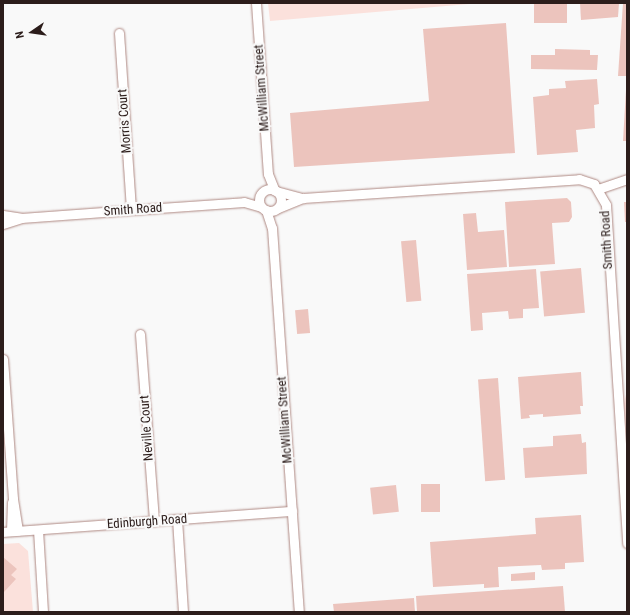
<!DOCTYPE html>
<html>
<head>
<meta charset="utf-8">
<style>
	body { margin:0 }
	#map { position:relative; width:630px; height:615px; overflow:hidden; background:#f9f9f9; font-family:"Roboto Condensed",sans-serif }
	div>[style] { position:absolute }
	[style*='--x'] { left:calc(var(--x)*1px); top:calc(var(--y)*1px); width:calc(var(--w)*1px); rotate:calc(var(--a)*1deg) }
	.green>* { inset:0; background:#fbe1dc }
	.building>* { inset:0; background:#ecc4bd; transform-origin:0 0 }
	.roads { filter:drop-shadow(0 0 1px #af8983) drop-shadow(0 0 1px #af8983) }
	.street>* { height:9px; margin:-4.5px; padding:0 4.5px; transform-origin:4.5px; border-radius:4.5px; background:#fff }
	.street>.ring { margin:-4.5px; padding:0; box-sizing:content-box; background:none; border:9px solid #fff; border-radius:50% }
	span { translate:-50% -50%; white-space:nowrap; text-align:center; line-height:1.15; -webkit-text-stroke:4px #f9f9f9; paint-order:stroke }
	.street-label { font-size:13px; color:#2c1d1b }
	.frame { position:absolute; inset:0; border:4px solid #2c1d1b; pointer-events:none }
	.north { position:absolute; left:12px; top:12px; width:40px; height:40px; -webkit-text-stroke:3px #f9f9f9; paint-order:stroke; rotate:257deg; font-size:11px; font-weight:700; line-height:16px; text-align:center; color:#2c1d1b }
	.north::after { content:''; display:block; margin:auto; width:14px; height:18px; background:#2c1d1b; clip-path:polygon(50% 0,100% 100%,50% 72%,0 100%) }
</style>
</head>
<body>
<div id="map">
	<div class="green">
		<div style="clip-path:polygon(268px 3px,481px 3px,270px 21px)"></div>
		<div style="clip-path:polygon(627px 390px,627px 448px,624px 403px)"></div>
		<div style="clip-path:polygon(19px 543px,28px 551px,33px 612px,3px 612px,3px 544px)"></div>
	</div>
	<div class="building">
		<div style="left:534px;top:3px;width:33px;height:20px"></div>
		<div style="clip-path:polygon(580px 3px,619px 3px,618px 17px,581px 20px)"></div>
		<div style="clip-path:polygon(623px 3px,627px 3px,627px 76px,618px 76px)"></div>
		<div style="clip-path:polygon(506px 23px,515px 153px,294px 167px,290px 113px,429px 101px,423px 29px)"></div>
		<div style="clip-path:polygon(555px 49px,590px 50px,590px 55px,598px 55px,597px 70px,531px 69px,531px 55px,555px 55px)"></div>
		<div style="clip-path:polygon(597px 79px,599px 104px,594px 105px,595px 128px,576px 130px,578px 152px,537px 155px,533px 97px,549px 95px,549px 89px,566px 88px,565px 81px)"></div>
		<div style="clip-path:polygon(626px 90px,627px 141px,623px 141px)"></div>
		<div style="clip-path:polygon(567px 198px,571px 202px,572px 217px,569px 222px,552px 223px,555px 264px,509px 267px,505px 202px)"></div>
		<div style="clip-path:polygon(624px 202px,627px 202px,627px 222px,625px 222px)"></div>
		<div style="clip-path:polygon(476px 213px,478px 232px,504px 230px,507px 267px,467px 270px,463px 214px)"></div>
		<div style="left:416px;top:240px;width:61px;height:15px;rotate:85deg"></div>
		<div style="left:581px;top:268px;width:45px;height:41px;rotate:85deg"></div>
		<div style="clip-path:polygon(536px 269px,539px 308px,523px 309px,523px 318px,509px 319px,508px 311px,482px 313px,483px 330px,471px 331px,467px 274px)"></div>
		<div style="left:308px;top:309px;width:24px;height:13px;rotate:85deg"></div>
		<div style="clip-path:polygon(581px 372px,583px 406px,580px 406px,581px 414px,543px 417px,543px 414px,529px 415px,530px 418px,521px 419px,518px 377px)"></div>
		<div style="left:498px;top:378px;width:102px;height:20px;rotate:86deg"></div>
		<div style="clip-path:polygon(581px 434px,582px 443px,586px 442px,587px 474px,525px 478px,523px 448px,553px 446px,553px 436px)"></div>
		<div style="left:421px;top:484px;width:19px;height:28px"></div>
		<div style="left:396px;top:485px;width:27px;height:26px;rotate:84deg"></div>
		<div style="clip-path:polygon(581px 515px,584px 562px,565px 563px,565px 569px,542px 570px,541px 565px,498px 567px,499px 587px,484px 588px,484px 584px,433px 587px,430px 542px,536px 534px,535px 518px)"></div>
		<div style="clip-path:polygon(3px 557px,17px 569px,11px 575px,16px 579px,4px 592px)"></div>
		<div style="clip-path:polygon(535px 572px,535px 580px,511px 581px,511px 574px)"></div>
		<div style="clip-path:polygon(563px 586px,565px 612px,417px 612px,416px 596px)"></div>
		<div style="clip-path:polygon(414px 598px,415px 612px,334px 612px,333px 604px)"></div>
	</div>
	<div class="roads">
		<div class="street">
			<div style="--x:256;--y:3;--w:171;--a:86"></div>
			<div style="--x:268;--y:174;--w:18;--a:68"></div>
			<div style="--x:119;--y:33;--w:177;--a:86.1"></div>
			<div style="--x:598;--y:189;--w:31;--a:-19"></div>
			<div class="ring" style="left:259px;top:189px;width:13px;height:13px"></div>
			<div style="--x:276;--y:191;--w:28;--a:15"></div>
			<div style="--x:278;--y:208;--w:27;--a:-22"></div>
			<div style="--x:303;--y:198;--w:277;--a:-3.9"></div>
			<div style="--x:579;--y:179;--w:16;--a:18"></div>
			<div style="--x:594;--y:184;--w:24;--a:60"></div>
			<div style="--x:606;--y:205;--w:339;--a:86.4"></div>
			<div style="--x:266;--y:210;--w:19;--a:72"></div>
			<div style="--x:272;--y:228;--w:385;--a:86"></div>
			<div style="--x:3;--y:215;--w:18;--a:9"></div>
			<div style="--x:3;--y:224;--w:19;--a:-18"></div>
			<div style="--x:21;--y:218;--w:110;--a:-4.2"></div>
			<div style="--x:131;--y:210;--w:113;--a:-4"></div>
			<div style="--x:244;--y:202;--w:18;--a:16"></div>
			<div style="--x:140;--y:334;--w:188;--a:85.7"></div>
			<div style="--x:3;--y:359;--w:140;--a:85.9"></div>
			<div style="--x:13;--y:499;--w:32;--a:81"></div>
			<div style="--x:177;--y:519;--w:93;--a:86.3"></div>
			<div style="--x:38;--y:530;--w:82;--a:86.5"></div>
			<div style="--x:11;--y:531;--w:29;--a:-88"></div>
			<div style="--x:3;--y:532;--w:290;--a:-4.2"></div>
		</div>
	</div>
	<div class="street-label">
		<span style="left:262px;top:88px;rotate:-94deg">McWilliam Street</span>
		<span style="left:125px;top:121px;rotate:-94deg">Morris Court</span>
		<span style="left:133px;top:210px;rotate:-4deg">Smith Road</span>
		<span style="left:607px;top:240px;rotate:-93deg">Smith Road</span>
		<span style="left:285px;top:420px;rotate:-94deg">McWilliam Street</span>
		<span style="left:147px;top:428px;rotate:-94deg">Neville Court</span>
		<span style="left:147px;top:522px;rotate:-4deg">Edinburgh Road</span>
	</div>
	<div class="frame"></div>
	<div class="north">N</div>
</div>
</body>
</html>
